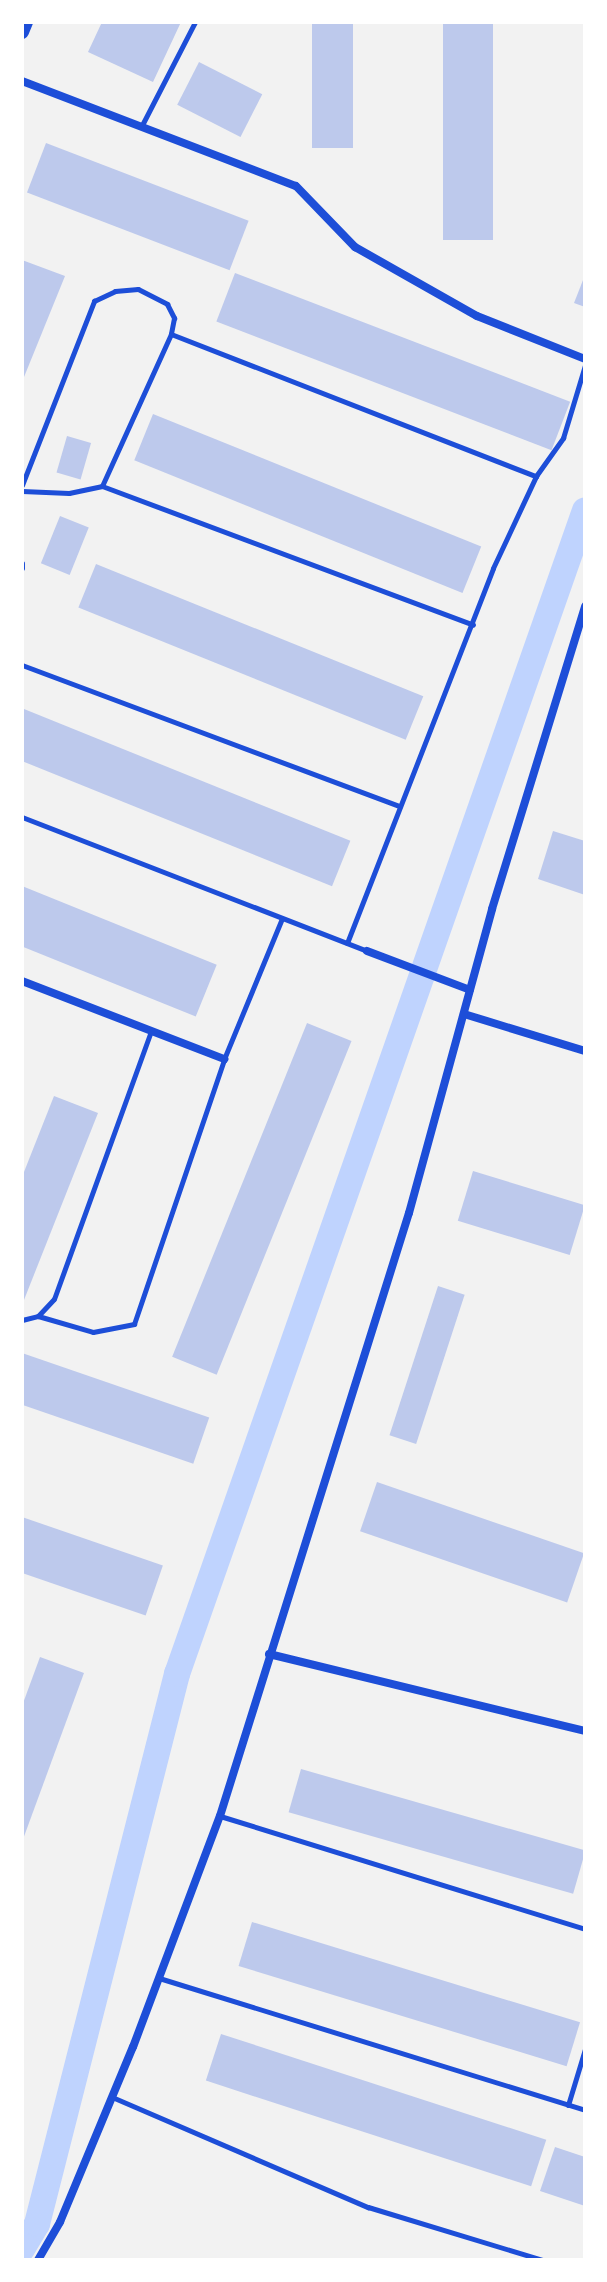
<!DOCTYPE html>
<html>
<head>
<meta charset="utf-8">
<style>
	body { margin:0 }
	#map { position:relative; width:607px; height:2282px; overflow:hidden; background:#f2f2f2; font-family:"Source Serif 4",serif }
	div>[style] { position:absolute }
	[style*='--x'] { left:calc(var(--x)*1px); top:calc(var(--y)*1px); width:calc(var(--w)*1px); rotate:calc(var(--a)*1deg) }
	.canal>* { height:26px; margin:-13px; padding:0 13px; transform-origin:13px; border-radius:13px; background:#bfd3fe }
	.building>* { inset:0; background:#bdc9ec; transform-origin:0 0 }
	.service>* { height:5px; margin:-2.5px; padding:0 2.5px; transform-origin:2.5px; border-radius:2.5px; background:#1d4ed8 }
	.minor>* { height:8px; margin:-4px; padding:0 4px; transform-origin:4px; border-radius:4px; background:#1d4ed8 }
	.tertiary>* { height:14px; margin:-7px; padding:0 7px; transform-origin:7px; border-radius:7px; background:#1d4ed8 }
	span { translate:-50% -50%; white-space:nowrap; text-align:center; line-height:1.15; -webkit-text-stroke:8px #fff; paint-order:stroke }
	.frame { position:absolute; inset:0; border:24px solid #fff; pointer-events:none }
</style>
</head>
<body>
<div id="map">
	<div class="canal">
		<div style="--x:22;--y:2249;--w:29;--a:-59"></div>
		<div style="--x:37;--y:2224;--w:568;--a:-75.72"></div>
		<div style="--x:177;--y:1674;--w:1233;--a:-70.68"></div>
	</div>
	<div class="building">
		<div style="clip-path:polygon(102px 22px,181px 22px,153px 82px,88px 52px)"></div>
		<div style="left:312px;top:22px;width:41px;height:126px"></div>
		<div style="left:443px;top:22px;width:50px;height:218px"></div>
		<div style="left:199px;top:62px;width:71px;height:48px;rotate:27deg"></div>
		<div style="left:46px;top:143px;width:217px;height:53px;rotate:21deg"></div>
		<div style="clip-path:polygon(22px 260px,65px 276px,22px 382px)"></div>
		<div style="left:235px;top:273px;width:359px;height:52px;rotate:21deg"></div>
		<div style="clip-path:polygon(585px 275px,585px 307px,574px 303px)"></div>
		<div style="left:153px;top:414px;width:354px;height:50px;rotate:22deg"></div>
		<div style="left:67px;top:436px;width:25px;height:38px;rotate:16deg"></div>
		<div style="left:60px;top:516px;width:31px;height:51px;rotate:22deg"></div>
		<div style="left:96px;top:564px;width:353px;height:47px;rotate:22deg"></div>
		<div style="left:24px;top:709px;width:352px;height:49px;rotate:22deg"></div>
		<div style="clip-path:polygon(553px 831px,585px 841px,585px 895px,538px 879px)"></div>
		<div style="left:22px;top:886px;width:210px;height:56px;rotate:22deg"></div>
		<div style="left:307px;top:1023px;width:48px;height:360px;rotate:22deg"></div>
		<div style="clip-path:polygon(54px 1096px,98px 1113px,22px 1305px,22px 1177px)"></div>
		<div style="left:473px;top:1171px;width:117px;height:52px;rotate:17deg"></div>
		<div style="left:438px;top:1286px;width:28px;height:157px;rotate:18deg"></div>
		<div style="left:22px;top:1353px;width:198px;height:49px;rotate:19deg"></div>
		<div style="left:377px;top:1482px;width:219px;height:52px;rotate:19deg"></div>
		<div style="left:22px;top:1517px;width:149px;height:53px;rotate:19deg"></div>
		<div style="clip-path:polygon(40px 1657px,84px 1673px,22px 1842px,22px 1706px)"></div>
		<div style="left:301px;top:1769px;width:296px;height:45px;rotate:16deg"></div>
		<div style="left:252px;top:1922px;width:343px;height:46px;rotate:17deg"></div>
		<div style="left:221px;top:2034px;width:342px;height:49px;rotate:18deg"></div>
		<div style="clip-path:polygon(555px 2147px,585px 2157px,585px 2206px,540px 2191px)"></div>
	</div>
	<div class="service">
		<div style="--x:141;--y:127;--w:118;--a:-62.8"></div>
		<div style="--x:22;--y:485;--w:198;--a:-68.6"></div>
		<div style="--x:94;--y:301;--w:23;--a:-25"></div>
		<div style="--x:115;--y:291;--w:23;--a:-5"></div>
		<div style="--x:138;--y:289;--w:33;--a:27"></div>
		<div style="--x:167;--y:304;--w:16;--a:63"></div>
		<div style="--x:174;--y:318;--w:16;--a:101"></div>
		<div style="--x:171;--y:334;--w:392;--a:21.3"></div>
		<div style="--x:102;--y:486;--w:396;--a:20.5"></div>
		<div style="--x:22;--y:491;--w:47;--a:2.4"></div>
		<div style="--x:69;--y:493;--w:34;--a:-12"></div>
		<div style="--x:102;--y:486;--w:167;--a:-65.6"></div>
		<div style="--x:22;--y:563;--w:5;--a:90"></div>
		<div style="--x:22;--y:665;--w:403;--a:20.5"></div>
		<div style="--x:22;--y:817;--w:370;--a:21.2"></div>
		<div style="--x:347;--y:943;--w:402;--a:-68.7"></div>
		<div style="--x:493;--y:568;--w:102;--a:-64.9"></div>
		<div style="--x:536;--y:476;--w:47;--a:-54.6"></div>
		<div style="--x:563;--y:438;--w:76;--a:-73.2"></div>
		<div style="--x:38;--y:1316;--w:57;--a:16.2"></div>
		<div style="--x:93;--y:1332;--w:42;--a:-11"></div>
		<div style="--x:134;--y:1324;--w:280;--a:-71.2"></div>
		<div style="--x:224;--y:1059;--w:152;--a:-67.6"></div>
		<div style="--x:22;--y:1320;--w:16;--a:-14"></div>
		<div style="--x:38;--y:1316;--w:23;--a:-47"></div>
		<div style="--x:54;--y:1299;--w:285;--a:-70.1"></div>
		<div style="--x:220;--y:1816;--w:382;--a:17.2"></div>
		<div style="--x:159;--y:1978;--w:446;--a:17.2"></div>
		<div style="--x:112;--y:2097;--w:279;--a:23.3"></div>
		<div style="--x:368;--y:2207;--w:182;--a:16.9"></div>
		<div style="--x:568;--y:2105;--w:59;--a:-73.1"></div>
	</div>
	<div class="minor">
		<div style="--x:22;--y:81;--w:293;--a:21"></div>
		<div style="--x:296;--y:186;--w:85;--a:46"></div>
		<div style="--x:355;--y:247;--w:140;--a:29.5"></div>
		<div style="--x:477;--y:316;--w:116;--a:21.7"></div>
		<div style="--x:367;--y:951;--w:110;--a:20.7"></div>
		<div style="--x:22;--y:981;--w:217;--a:21.1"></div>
		<div style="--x:464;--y:1014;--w:127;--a:17"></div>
		<div style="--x:269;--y:1654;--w:325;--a:13.7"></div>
		<div style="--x:38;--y:2260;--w:44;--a:-59.9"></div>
		<div style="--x:60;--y:2222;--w:190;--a:-67.4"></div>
		<div style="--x:133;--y:2047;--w:247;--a:-69.4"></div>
		<div style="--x:220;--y:1816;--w:632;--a:-72.6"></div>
		<div style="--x:409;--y:1213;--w:315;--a:-74.7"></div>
		<div style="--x:492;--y:909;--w:317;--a:-72.9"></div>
	</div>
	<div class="tertiary">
		<div style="--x:22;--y:32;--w:11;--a:-68"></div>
	</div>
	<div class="frame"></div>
</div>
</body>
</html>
